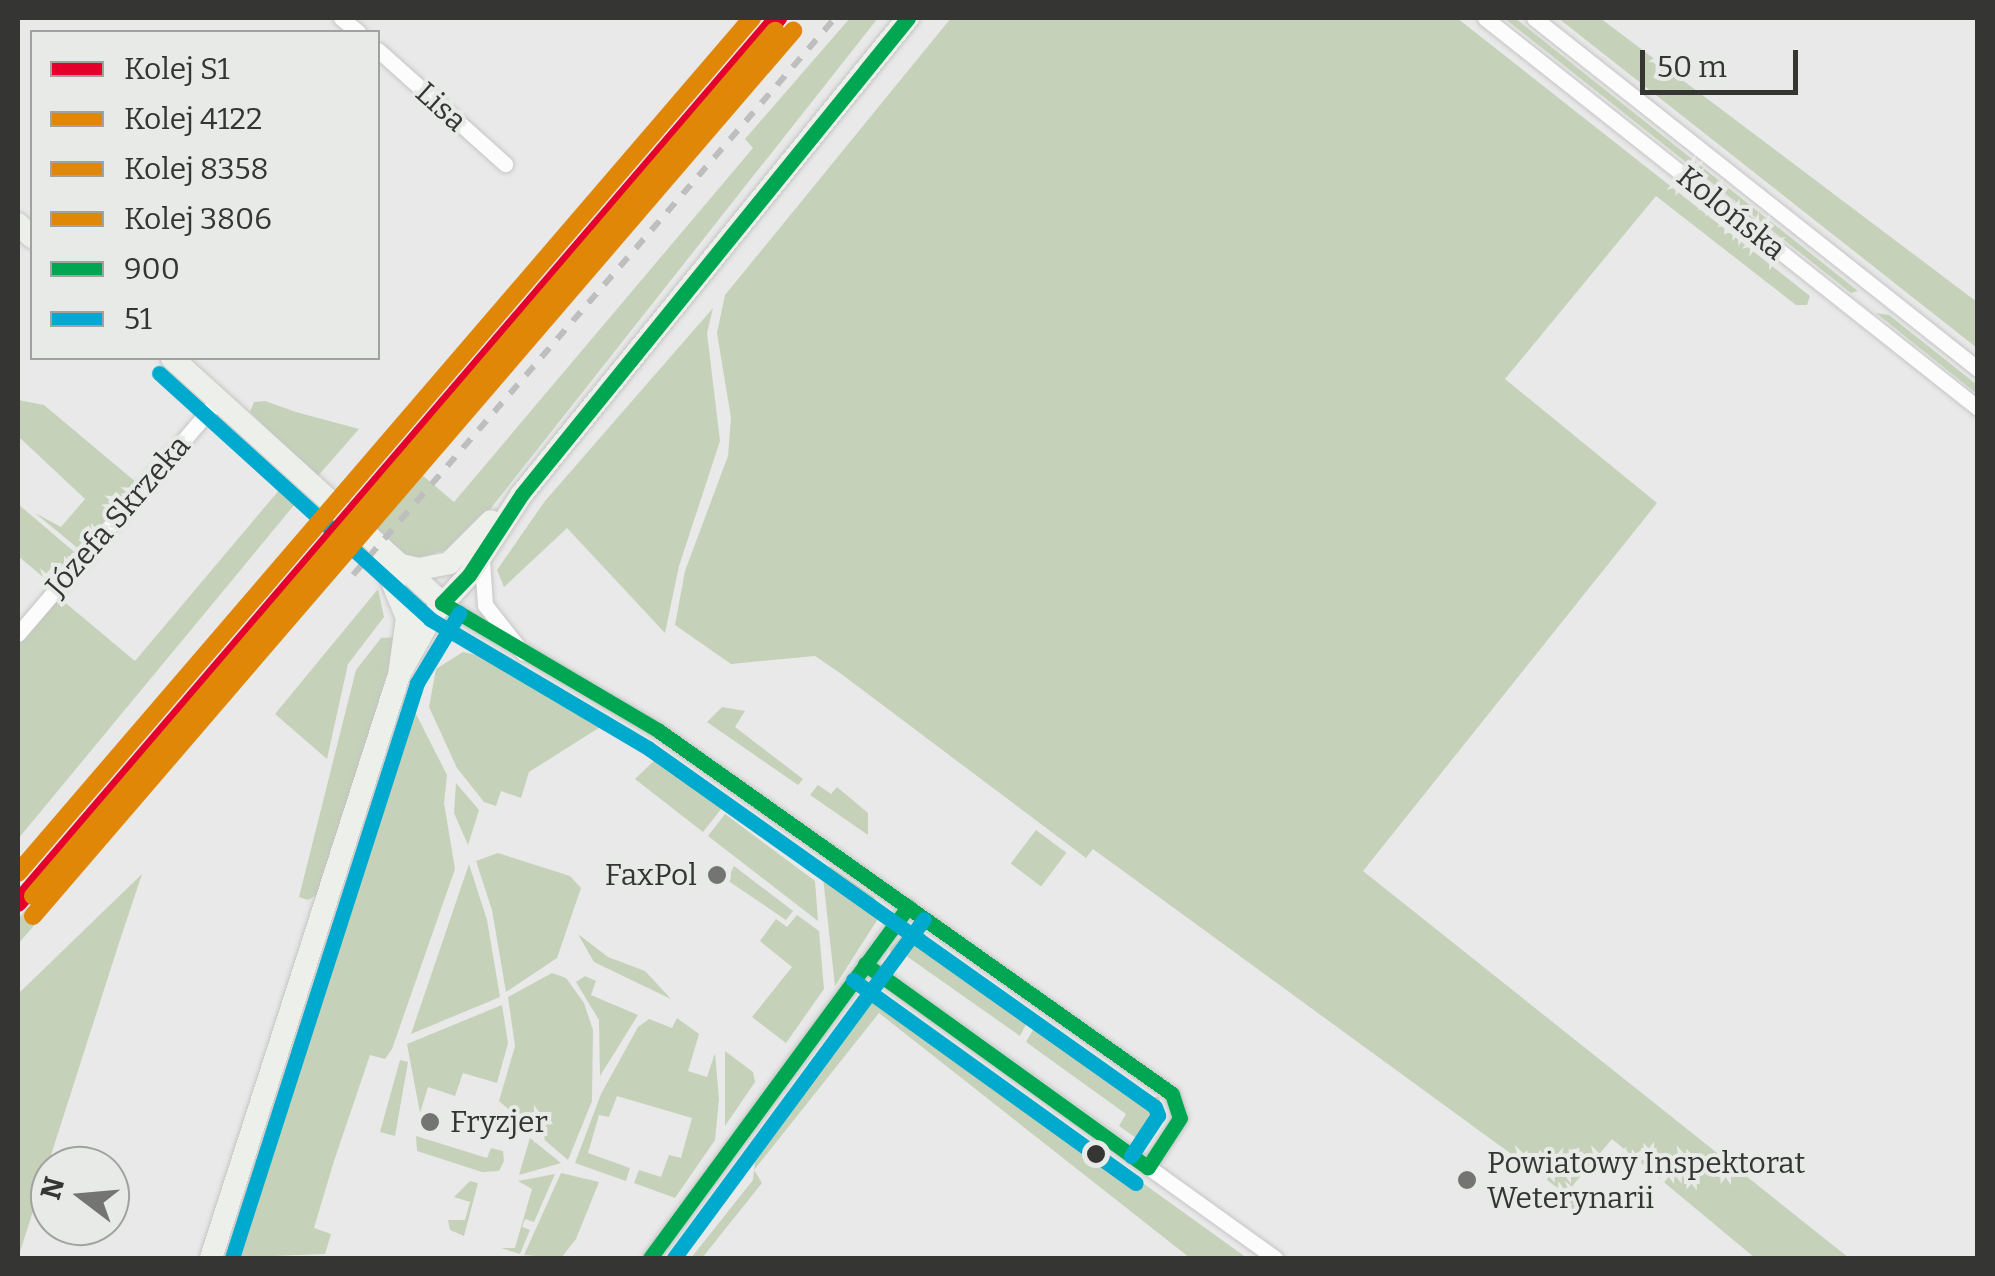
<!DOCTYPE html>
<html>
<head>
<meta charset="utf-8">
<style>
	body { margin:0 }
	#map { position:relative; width:1995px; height:1276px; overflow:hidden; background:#e8e9e8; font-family:Bitter,serif }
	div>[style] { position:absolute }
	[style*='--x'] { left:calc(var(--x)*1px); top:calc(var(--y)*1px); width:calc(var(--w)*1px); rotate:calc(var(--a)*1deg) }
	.green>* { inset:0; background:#c5d2b9; transform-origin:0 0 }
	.roads { filter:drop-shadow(0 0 2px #c5c5c4) drop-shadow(0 0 2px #c5c5c4) }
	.street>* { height:15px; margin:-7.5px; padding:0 7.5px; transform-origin:7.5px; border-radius:7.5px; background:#fcfcfc }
	.secondary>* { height:22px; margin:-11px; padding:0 11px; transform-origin:11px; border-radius:11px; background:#edefeb }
	.rail>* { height:6px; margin-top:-3px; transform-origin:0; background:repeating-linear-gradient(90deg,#bebebe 0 12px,transparent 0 24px) }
	.bus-1>* { height:15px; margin:-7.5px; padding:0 7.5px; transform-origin:7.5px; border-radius:7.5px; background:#00a651 }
	.bus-2>* { height:15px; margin:-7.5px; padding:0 7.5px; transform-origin:7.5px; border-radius:7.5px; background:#00a9ce }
	.rail-1>* { height:18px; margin:-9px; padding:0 9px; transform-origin:9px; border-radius:9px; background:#e4002b }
	.rail-2>* { height:18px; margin:-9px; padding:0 9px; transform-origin:9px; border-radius:9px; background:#e18708 }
	.rail-3>* { height:18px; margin:-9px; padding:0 9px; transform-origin:9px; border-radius:9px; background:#e18708 }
	.rail-4>* { height:18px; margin:-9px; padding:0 9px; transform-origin:9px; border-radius:9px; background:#e18708 }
	.dots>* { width:28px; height:28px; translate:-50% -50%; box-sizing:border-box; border:5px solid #e8eae7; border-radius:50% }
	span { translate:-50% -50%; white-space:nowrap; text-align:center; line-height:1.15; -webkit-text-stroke:8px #e8eae7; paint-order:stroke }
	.street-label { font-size:30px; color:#353534 }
	.poi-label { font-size:30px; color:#353534 }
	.right { translate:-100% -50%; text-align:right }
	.left { translate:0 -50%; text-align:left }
	.frame { position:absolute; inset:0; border:20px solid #353534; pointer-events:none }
	.legend { position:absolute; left:30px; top:30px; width:350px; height:330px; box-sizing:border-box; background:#e8eae7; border:2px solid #a0a29f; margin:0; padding:12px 18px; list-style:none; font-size:30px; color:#353534 }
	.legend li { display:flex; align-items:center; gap:20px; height:50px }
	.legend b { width:50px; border:2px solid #a0a29f }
	.north { position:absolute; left:30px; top:1146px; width:100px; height:100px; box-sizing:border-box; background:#e8eae7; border:2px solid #a0a29f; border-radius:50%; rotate:286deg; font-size:28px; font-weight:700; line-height:40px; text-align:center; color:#353534 }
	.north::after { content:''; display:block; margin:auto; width:35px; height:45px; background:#747473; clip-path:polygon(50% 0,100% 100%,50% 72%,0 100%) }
	.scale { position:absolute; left:1640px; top:50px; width:158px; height:45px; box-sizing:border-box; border:5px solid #353534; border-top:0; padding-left:12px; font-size:30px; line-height:35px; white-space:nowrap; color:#353534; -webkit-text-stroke:8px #e8eae7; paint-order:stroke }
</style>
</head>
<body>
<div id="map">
	<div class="green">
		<div style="clip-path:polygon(850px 18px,878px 18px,461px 546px,411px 560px,377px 532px,366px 509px,479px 378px,490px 391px,422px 475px,454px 502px,753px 148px,745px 139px)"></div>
		<div style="clip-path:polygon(951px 18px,1457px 18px,1810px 296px,1807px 305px,1796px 305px,1656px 196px,1505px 379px,1657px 503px,1363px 871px,1849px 1258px,1755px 1258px,1612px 1139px,1568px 1191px,1579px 1201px,1573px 1209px,1553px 1211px,1566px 1194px,1093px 849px,1086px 858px,840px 673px,815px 656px,731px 664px,675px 625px,685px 571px,728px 456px,731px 418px,717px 333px,725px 295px)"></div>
		<div style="clip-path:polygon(1504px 18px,1515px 18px,1858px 291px,1851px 293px)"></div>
		<div style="clip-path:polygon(1558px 18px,1600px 18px,1977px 302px,1977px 348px)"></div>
		<div style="clip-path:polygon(713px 308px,707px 333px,720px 441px,679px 566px,665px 633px,567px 528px,504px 587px,497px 570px,545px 501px)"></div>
		<div style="clip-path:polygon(1876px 313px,1889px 315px,1976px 384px,1977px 394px)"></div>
		<div style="clip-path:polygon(18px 400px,44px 405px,137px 483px,80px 550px,35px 513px,61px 527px,85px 499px,18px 436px)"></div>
		<div style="clip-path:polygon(265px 401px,296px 412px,359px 429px,317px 477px,250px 412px,254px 402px)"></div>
		<div style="clip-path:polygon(280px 489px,295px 504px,18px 839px,18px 641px,56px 595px,135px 661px)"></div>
		<div style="clip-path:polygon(18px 504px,79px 556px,62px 576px,52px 567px,43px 577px,18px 556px)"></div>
		<div style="clip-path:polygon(334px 544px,352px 559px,18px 944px,18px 919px)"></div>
		<div style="clip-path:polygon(378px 589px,384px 617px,348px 664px,327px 759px,275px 714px)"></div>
		<div style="clip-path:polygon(399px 637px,318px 894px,308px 900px,299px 897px,356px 670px,381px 638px)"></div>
		<div style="clip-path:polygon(463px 652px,491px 658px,605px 724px,529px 772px,521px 798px,501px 791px,496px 806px,484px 802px,457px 768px,429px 707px,436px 669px)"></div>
		<div style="clip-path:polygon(722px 707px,745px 711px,735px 727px,803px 779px,798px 785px,707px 722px)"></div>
		<div style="clip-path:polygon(413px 708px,447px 775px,444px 803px,455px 869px,392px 1049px,385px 1059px,370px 1055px,334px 1161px,314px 1228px,331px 1234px,325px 1254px,224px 1258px,398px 725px,406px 709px)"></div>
		<div style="clip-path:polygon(660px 755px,722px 808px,703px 832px,635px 779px)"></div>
		<div style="clip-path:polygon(456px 783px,479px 810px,468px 845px,454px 813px)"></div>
		<div style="clip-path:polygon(818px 785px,831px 794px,837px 787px,868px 813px,868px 835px,810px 795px)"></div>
		<div style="clip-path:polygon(725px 814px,815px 881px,818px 921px,708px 836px)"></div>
		<div style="left:1036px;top:830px;width:38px;height:42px;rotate:37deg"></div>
		<div style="clip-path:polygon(498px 853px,570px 876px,581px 888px,557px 958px,506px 992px,492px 910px,476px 861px)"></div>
		<div style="clip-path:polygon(469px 864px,487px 920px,500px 997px,411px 1034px)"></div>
		<div style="clip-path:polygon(734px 866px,793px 911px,786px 920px,727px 880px)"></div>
		<div style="clip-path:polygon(830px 866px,874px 897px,881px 914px,835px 986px,823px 877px)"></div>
		<div style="clip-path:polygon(142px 874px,119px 943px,18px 1258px,18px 994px)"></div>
		<div style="clip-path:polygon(797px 915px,819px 931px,824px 989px,786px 1043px,752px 1017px,792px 967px,760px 941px,776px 919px,787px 927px)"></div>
		<div style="clip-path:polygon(920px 932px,926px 934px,918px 947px,1018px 1019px,1033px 1011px,1020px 1036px,905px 955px,893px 971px,890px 949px,902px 935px)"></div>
		<div style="clip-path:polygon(578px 934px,608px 957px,645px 971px,671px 999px,594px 962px)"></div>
		<div style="clip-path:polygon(552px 973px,566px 978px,584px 1003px,593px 1030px,592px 1101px,568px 1160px,499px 1101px,515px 1046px,508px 997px)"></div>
		<div style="clip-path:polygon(585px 976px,596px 981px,591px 995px,638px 1015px,600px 1076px,599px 1020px,576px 982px)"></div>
		<div style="clip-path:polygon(880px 997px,888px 1000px,1247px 1258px,1190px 1258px,879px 1013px,754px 1170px,762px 1183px,702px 1258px,691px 1258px,753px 1180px,755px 1161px,859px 1017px,857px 1010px,866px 998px)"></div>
		<div style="clip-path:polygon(502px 1005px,508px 1043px,497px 1083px,463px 1073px,455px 1096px,428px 1087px,420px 1113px,407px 1044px)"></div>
		<div style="clip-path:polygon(677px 1018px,699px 1034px,688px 1071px,707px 1077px,715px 1053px,719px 1099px,715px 1140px,675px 1198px,634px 1183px,639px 1170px,661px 1177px,669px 1155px,681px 1158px,692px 1118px,617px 1096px,609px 1117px,599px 1115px,588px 1153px,630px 1168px,626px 1181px,575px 1163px,601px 1094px,638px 1027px,649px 1019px,672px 1028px)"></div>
		<div style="clip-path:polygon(1040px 1018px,1052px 1027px,1050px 1039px,1130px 1097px,1159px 1097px,1165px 1118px,1158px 1128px,1136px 1138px,1119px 1126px,1126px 1114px,1026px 1042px)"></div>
		<div style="clip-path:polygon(725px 1051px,753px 1072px,755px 1082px,725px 1126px)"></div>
		<div style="clip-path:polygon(400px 1060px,408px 1062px,395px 1136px,380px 1132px)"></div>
		<div style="clip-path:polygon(416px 1136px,487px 1158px,491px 1148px,503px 1151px,504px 1161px,499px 1171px,482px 1172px,417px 1151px)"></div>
		<div style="clip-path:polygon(530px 1138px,561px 1163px,519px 1175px)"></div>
		<div style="clip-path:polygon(561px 1173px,599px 1182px,576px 1239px,561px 1258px,524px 1255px)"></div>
		<div style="clip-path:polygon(555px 1174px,534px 1222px,525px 1219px,522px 1227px,530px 1230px,520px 1254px,501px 1248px,515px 1248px,532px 1189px,518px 1181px)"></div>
		<div style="clip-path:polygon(470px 1181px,478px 1183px,464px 1236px,450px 1230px,448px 1220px,465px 1220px,470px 1202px,454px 1197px)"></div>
	</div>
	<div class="roads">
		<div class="street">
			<div style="--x:341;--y:18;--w:22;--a:39"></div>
			<div style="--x:1485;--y:18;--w:629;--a:38.35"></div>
			<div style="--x:1534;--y:18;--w:566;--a:38.33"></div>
			<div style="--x:378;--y:50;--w:171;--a:41.9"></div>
			<div style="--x:482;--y:561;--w:44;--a:86.1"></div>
			<div style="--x:485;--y:605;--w:61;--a:51.6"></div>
			<div style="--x:442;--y:603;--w:252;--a:30.5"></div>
			<div style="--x:659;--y:731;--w:628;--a:35.28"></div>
			<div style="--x:1172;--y:1094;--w:25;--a:72"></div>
			<div style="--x:1180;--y:1118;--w:59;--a:123.1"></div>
			<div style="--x:18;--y:634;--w:309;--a:-49.5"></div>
			<div style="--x:865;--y:964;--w:505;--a:35.64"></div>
			<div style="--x:650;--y:1258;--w:436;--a:-53.7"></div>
		</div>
		<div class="secondary">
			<div style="--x:18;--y:224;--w:19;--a:43"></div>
			<div style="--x:172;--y:358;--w:365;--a:42.2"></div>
			<div style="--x:397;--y:564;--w:23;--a:13"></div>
			<div style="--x:419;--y:569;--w:31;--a:-11"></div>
			<div style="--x:449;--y:563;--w:59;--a:-45"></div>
			<div style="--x:399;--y:675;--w:68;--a:-60.8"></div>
			<div style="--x:432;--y:616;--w:55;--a:-47.9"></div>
			<div style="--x:469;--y:575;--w:97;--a:-56.8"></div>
			<div style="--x:522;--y:494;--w:613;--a:-50.96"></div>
			<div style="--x:211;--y:1258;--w:613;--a:-72.13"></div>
			<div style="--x:399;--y:675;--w:58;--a:-82"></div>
			<div style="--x:407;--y:618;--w:74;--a:-112.4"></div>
		</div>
	</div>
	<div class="rail">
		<div style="--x:353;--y:575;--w:737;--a:-49.13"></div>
	</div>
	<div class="bus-1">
		<div style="--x:908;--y:18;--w:613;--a:129.04"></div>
		<div style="--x:522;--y:494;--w:97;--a:123.2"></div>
		<div style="--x:469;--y:575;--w:39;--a:134"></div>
		<div style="--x:442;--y:603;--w:252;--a:30.5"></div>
		<div style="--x:659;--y:731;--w:628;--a:35.28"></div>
		<div style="--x:1172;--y:1094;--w:25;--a:72"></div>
		<div style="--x:1180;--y:1118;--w:59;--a:123.1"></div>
		<div style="--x:865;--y:964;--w:348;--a:35.7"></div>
		<div style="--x:650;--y:1258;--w:436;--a:-53.7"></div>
	</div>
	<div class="bus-2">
		<div style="--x:159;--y:373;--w:366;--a:42.2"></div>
		<div style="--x:430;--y:619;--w:253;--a:30.6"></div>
		<div style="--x:648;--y:748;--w:621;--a:35.3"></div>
		<div style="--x:1155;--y:1107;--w:9;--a:69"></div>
		<div style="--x:1158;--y:1115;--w:49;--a:123.4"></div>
		<div style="--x:853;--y:980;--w:348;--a:35.7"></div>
		<div style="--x:232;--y:1258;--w:604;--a:-72.16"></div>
		<div style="--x:417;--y:683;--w:82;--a:-59"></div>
		<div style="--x:674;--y:1258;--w:421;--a:-53.6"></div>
	</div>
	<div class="rail-1">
		<div style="--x:18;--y:903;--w:1167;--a:-49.35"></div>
	</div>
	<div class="rail-2">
		<div style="--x:33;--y:916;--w:1167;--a:-49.35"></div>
	</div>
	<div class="rail-3">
		<div style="--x:18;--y:873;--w:1127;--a:-49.35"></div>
	</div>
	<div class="rail-4">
		<div style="--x:33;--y:896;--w:1140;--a:-49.38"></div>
	</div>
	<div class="dots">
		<div style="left:717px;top:875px;background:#747473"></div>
		<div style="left:430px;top:1122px;background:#747473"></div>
		<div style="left:1096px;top:1154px;background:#353534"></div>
		<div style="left:1467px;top:1180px;background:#747473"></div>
	</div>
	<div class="street-label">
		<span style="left:441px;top:107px;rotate:42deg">Lisa</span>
		<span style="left:1731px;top:213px;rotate:39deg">Kolońska</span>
		<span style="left:118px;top:516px;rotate:-49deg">Józefa Skrzeka</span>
	</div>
	<div class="poi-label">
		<span class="right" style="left:697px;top:875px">FaxPol</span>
		<span class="left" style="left:450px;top:1122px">Fryzjer</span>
		<span class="left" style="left:1487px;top:1180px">Powiatowy Inspektorat<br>Weterynarii</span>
	</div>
	<div class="frame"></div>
	<ul class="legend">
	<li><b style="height:12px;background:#e4002b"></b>Kolej S1</li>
	<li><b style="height:12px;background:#e18708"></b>Kolej 4122</li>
	<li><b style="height:12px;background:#e18708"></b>Kolej 8358</li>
	<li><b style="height:12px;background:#e18708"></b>Kolej 3806</li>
	<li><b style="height:12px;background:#00a651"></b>900</li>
	<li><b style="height:12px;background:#00a9ce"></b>51</li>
	</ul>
	<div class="north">N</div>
	<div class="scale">50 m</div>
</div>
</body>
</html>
